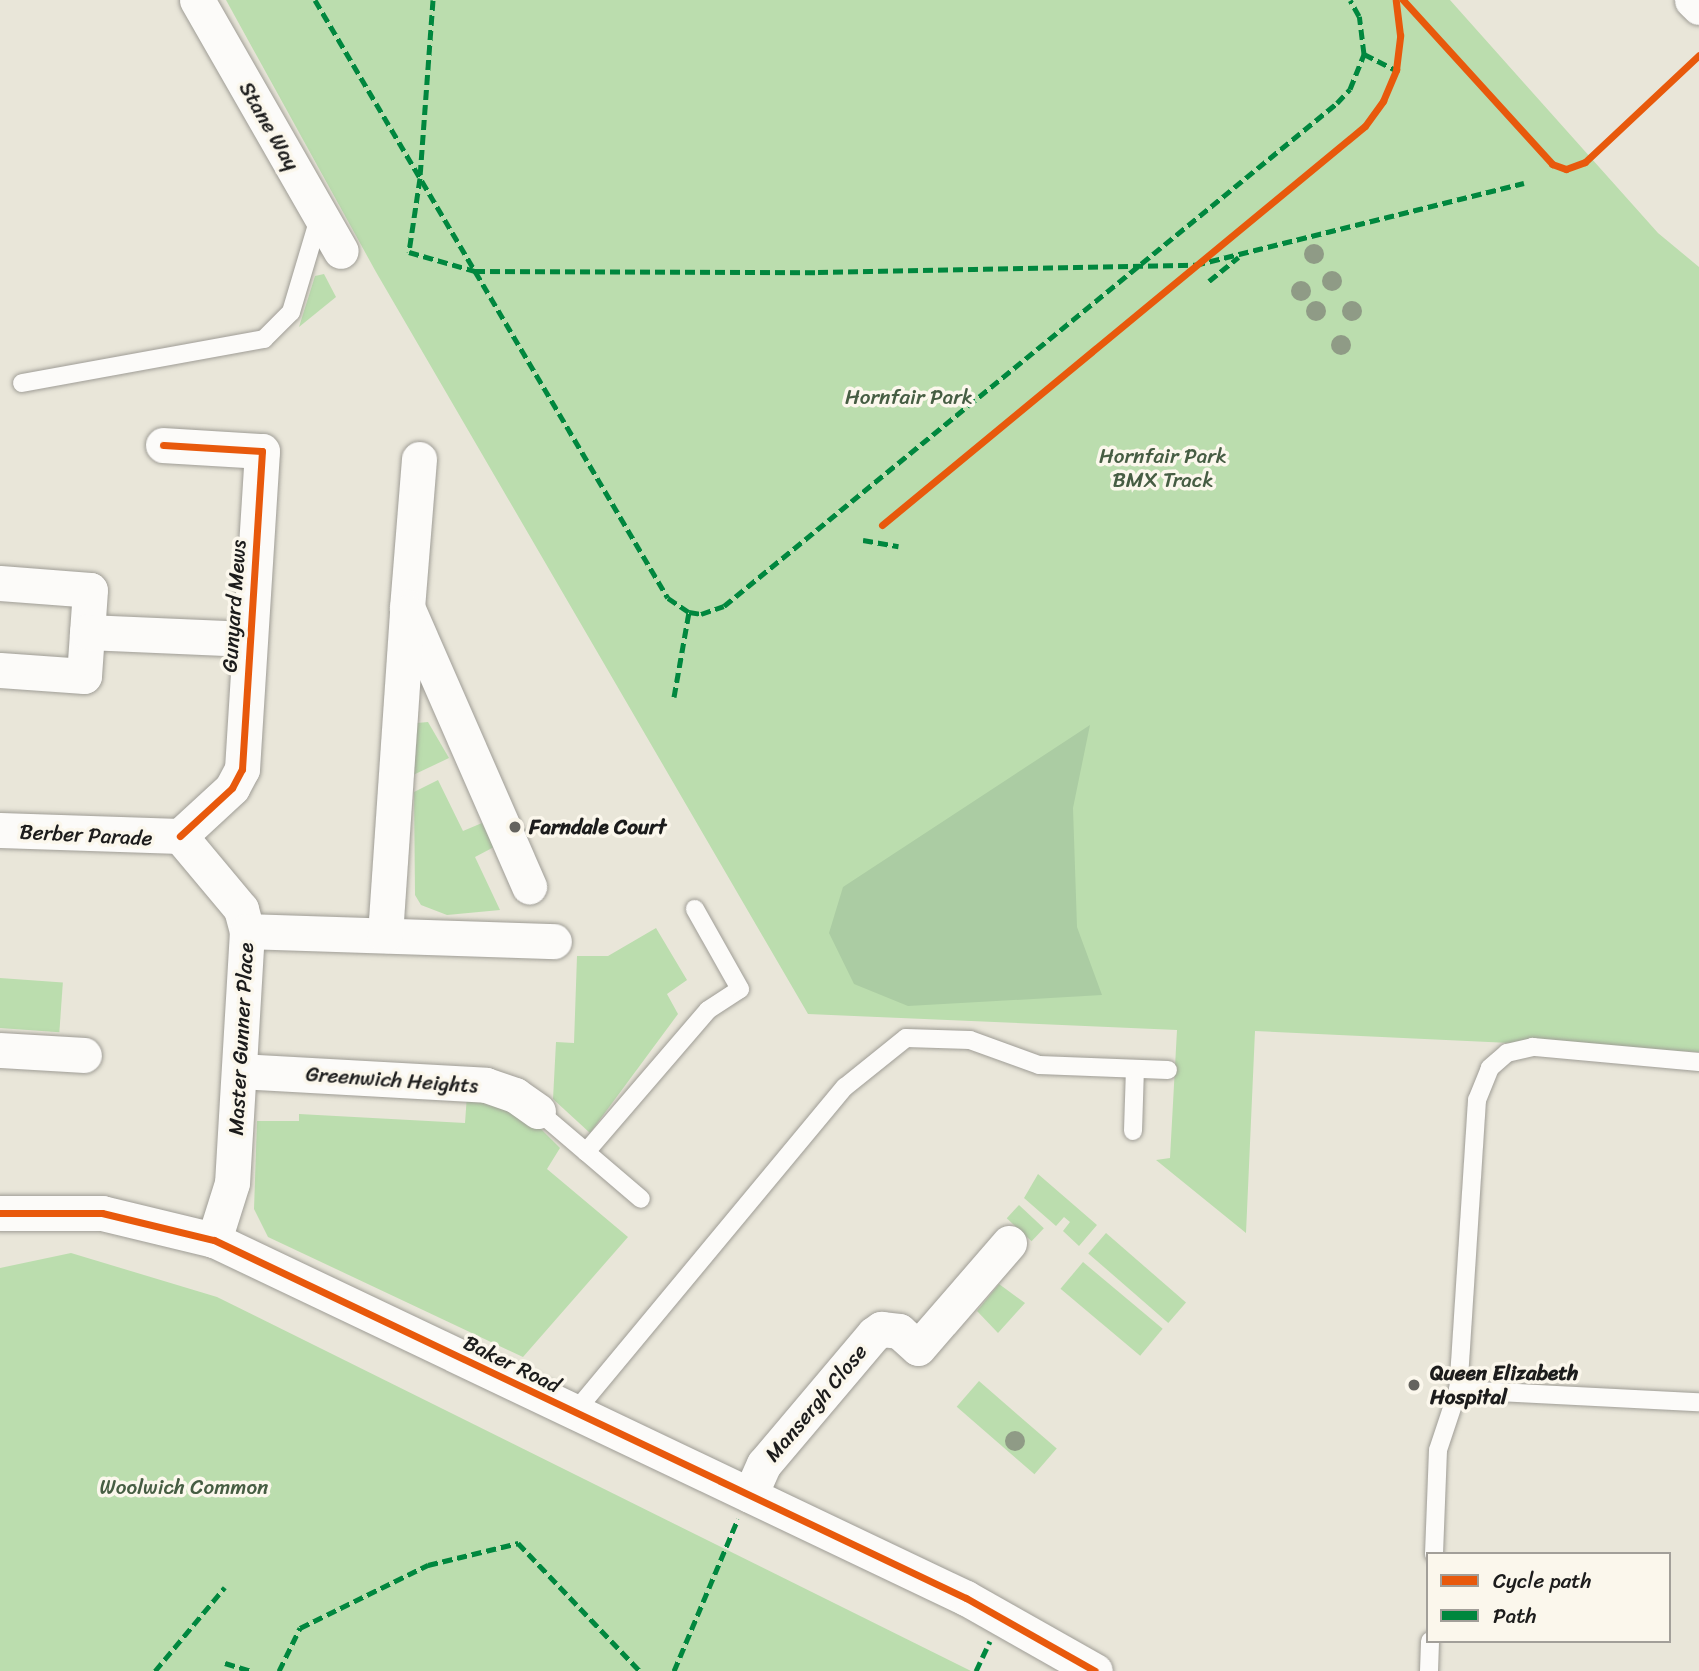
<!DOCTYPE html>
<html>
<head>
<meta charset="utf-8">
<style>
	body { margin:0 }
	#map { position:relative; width:1699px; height:1671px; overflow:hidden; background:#e9e6d9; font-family:Sriracha,sans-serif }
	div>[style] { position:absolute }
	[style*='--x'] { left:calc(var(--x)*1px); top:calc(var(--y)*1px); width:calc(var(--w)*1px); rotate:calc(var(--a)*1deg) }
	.green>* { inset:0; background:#bbddae; transform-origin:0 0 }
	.forest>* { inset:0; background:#abcca3 }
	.roads { filter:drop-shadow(0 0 2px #9f9d96) drop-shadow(0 0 2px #9f9d96) }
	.lane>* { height:18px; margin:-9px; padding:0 9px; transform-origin:9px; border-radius:9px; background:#fcfbf9 }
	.street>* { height:35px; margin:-17.5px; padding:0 17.5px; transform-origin:17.5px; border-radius:17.5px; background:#fcfbf9 }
	.quiet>* { height:5px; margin-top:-2.5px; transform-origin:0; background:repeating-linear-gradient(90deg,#00873e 0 10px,transparent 0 15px) }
	.cycleway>* { height:7px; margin:-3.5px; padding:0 3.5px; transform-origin:3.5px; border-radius:3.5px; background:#e8590c }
	.trees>* { width:20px; height:20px; margin:-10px; border-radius:50%; background:#8f9b86 }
	.dots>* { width:19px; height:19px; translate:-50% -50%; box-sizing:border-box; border:4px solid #fbf7ec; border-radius:50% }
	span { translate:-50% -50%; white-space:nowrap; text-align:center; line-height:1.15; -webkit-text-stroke:7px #fbf7ec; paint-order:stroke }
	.street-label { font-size:21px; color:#1c1c1c }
	.park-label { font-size:21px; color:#465d43 }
	.poi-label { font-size:21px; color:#1c1c1c; font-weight:700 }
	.left { translate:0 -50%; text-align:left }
	.legend { position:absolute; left:1426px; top:1552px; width:245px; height:91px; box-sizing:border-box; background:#fbf7ec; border:2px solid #a29f99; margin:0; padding:9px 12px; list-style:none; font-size:21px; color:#1c1c1c }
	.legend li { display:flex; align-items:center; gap:14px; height:35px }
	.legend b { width:35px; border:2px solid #a29f99 }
</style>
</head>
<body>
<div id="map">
	<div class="green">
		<div style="clip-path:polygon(226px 0,1450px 0,1658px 233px,1699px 267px,1699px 1052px,1255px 1031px,1246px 1233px,1156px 1160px,1170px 1158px,1177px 1030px,808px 1014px,376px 272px)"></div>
		<div style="clip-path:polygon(324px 274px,336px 297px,299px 327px,315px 276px)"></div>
		<div style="clip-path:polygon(428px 722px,449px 758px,411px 776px,417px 723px)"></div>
		<div style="clip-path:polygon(438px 780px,463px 831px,482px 823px,494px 847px,475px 857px,500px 910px,447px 915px,421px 905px,415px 895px,414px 792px)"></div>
		<div style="clip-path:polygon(656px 928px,687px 980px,667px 994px,678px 1014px,590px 1133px,553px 1099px,556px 1042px,574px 1043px,577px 956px,608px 956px)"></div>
		<div style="left:0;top:978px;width:63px;height:50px;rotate:4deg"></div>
		<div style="clip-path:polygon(467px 1095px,531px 1119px,560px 1148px,547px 1169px,628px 1237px,523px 1357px,268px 1237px,254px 1209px,257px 1121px,299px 1121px,299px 1114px,465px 1123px)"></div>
		<div style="clip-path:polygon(1038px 1174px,1097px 1225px,1079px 1246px,1063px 1231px,1070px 1222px,1064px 1217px,1056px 1226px,1024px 1198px)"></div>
		<div style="left:1019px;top:1205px;width:34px;height:18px;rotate:43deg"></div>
		<div style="left:1106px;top:1233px;width:106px;height:27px;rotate:41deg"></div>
		<div style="clip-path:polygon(71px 1253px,217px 1297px,971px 1671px,0 1671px,0 1268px)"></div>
		<div style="left:1083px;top:1262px;width:104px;height:35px;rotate:40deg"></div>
		<div style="clip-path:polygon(999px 1284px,1025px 1303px,998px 1333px,977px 1311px)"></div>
		<div style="left:979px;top:1381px;width:103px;height:34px;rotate:41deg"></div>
	</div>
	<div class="forest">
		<div style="clip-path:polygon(1090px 725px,1073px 808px,1077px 927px,1102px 995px,908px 1006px,854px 984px,829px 933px,843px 887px)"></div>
	</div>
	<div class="roads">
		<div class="lane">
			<div style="--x:22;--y:383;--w:246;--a:-10.3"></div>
			<div style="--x:264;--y:339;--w:38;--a:-45"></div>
			<div style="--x:291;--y:312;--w:101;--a:-73.4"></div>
			<div style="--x:1699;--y:1062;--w:167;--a:-174.8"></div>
			<div style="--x:1533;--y:1047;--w:27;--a:167"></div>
			<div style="--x:1507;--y:1053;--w:23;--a:139"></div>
			<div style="--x:1490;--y:1068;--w:35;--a:112"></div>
			<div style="--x:1477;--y:1100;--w:291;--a:93.7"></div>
			<div style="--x:1458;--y:1390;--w:241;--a:2.9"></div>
			<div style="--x:538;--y:1111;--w:63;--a:40.5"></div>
			<div style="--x:586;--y:1152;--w:187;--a:-49.3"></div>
			<div style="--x:708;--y:1010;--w:38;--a:-33"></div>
			<div style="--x:740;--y:989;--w:92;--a:-119.4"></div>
			<div style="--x:1133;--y:1131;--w:62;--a:-88.2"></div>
			<div style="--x:586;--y:1152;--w:72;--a:40.5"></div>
			<div style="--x:574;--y:1413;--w:424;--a:-50.3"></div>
			<div style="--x:845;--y:1087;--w:78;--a:-38.8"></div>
			<div style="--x:906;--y:1038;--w:64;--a:1.8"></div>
			<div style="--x:970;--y:1040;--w:73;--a:19.9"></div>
			<div style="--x:1039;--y:1065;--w:129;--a:2.2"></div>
			<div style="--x:1434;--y:1554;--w:104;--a:-87.8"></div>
			<div style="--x:1438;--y:1450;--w:63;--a:-71.6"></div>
			<div style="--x:1429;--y:1671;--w:30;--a:-88"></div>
		</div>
		<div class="street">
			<div style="--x:197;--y:0;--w:289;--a:60.2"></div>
			<div style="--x:1692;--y:0;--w:10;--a:45"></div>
			<div style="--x:163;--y:445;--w:99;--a:3.5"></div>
			<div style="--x:262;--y:451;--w:319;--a:93.6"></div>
			<div style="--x:242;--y:769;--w:21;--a:118"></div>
			<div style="--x:232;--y:788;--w:71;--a:137.3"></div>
			<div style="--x:419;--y:459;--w:148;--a:94.6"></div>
			<div style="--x:407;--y:607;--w:305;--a:66.4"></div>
			<div style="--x:0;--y:583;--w:90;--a:4.4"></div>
			<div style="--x:90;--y:590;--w:86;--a:94"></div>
			<div style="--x:84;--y:676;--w:84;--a:-175.9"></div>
			<div style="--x:87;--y:632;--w:161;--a:2.5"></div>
			<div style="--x:0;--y:830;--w:180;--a:1.9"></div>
			<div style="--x:180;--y:836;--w:95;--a:50.1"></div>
			<div style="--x:241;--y:909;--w:23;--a:75"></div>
			<div style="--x:247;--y:931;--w:252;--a:93.4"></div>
			<div style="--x:232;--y:1183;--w:60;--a:107.5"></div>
			<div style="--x:247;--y:931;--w:307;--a:1.9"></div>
			<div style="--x:385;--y:935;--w:323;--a:-86.1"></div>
			<div style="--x:0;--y:1050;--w:84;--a:3.4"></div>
			<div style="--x:239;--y:1071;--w:247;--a:3.2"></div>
			<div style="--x:486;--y:1085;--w:31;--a:19"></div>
			<div style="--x:515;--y:1095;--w:28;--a:35"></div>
			<div style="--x:0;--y:1213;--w:102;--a:0"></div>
			<div style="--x:102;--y:1213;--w:115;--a:13.6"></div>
			<div style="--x:214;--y:1240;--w:833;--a:25.46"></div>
			<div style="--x:966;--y:1598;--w:148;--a:29.5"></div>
			<div style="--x:750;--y:1495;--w:34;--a:-66"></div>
			<div style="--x:764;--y:1464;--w:170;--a:-49.8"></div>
			<div style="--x:874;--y:1334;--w:9;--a:-36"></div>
			<div style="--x:881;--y:1329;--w:18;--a:6"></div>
			<div style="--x:899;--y:1331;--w:25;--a:42"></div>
			<div style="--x:918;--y:1348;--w:139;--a:-49.1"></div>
		</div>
	</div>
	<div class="quiet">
		<div style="--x:315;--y:0;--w:694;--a:59.45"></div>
		<div style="--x:668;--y:598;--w:25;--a:34"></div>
		<div style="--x:689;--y:612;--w:12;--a:9"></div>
		<div style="--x:701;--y:614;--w:24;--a:-19"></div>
		<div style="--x:724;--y:606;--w:793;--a:-39.37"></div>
		<div style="--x:1337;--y:103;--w:19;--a:-47"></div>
		<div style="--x:1350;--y:89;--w:38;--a:-68"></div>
		<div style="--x:1364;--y:54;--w:38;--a:-97"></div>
		<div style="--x:1359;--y:16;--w:18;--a:-119"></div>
		<div style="--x:433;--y:0;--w:178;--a:94.2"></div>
		<div style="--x:420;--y:178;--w:75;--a:98.5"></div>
		<div style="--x:409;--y:252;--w:69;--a:16.1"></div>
		<div style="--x:475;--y:271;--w:343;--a:0.2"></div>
		<div style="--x:818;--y:272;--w:377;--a:-1.1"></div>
		<div style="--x:1195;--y:265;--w:339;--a:-14"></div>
		<div style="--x:1364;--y:54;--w:36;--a:27"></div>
		<div style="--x:1209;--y:281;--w:38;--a:-39"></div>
		<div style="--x:863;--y:540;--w:36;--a:10"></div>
		<div style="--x:674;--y:697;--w:86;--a:-80"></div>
		<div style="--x:225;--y:1663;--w:28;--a:17"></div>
		<div style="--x:155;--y:1671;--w:109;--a:-50.2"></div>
		<div style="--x:279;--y:1671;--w:48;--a:-64"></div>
		<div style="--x:300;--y:1628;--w:143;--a:-26.2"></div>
		<div style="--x:428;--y:1565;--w:93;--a:-13.7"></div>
		<div style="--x:518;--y:1543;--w:177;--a:46.4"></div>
		<div style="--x:674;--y:1671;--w:165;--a:-67.2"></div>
		<div style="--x:976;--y:1671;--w:33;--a:-65"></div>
	</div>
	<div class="cycleway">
		<div style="--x:1403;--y:0;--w:222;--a:47.7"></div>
		<div style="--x:1552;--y:164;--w:15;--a:20"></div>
		<div style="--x:1566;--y:169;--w:20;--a:-20"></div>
		<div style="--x:1585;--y:162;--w:156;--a:-43.2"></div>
		<div style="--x:163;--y:445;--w:99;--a:3.5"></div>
		<div style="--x:262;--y:451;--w:319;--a:93.6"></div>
		<div style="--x:242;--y:769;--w:21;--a:118"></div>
		<div style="--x:232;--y:788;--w:71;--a:137.3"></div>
		<div style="--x:882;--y:525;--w:626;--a:-39.56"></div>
		<div style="--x:1365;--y:126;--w:31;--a:-54"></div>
		<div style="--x:1383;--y:101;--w:34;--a:-67"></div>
		<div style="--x:1396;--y:70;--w:35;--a:-83"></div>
		<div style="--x:1400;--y:35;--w:35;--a:-97"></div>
		<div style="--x:0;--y:1213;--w:102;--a:0"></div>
		<div style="--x:102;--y:1213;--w:115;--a:13.6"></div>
		<div style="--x:214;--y:1240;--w:833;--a:25.46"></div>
		<div style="--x:966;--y:1598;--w:148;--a:29.5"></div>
	</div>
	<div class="trees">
		<div style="left:1314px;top:254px"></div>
		<div style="left:1332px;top:281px"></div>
		<div style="left:1301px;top:291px"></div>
		<div style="left:1316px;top:311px"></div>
		<div style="left:1352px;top:311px"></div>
		<div style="left:1341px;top:345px"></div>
		<div style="left:1015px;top:1441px"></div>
	</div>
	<div class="dots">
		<div style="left:515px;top:827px;background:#64635e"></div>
		<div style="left:1414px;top:1385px;background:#64635e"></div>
	</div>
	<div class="street-label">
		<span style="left:269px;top:126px;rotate:60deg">Stane Way</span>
		<span style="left:234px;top:606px;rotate:-86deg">Gunyard Mews</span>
		<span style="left:86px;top:835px;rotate:3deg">Berber Parade</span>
		<span style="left:241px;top:1039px;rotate:-87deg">Master Gunner Place</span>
		<span style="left:392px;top:1080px;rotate:4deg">Greenwich Heights</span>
		<span style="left:512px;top:1364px;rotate:26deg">Baker Road</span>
		<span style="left:816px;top:1403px;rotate:-50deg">Mansergh Close</span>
	</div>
	<div class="park-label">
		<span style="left:909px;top:397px">Hornfair Park</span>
		<span style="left:1163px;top:468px">Hornfair Park<br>BMX Track</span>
		<span style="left:184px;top:1487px">Woolwich Common</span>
	</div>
	<div class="poi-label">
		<span class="left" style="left:529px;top:827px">Farndale Court</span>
		<span class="left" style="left:1430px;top:1385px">Queen Elizabeth<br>Hospital</span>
	</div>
	<ul class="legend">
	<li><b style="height:9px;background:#e8590c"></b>Cycle path</li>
	<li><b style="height:9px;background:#00873e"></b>Path</li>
	</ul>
</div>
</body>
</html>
